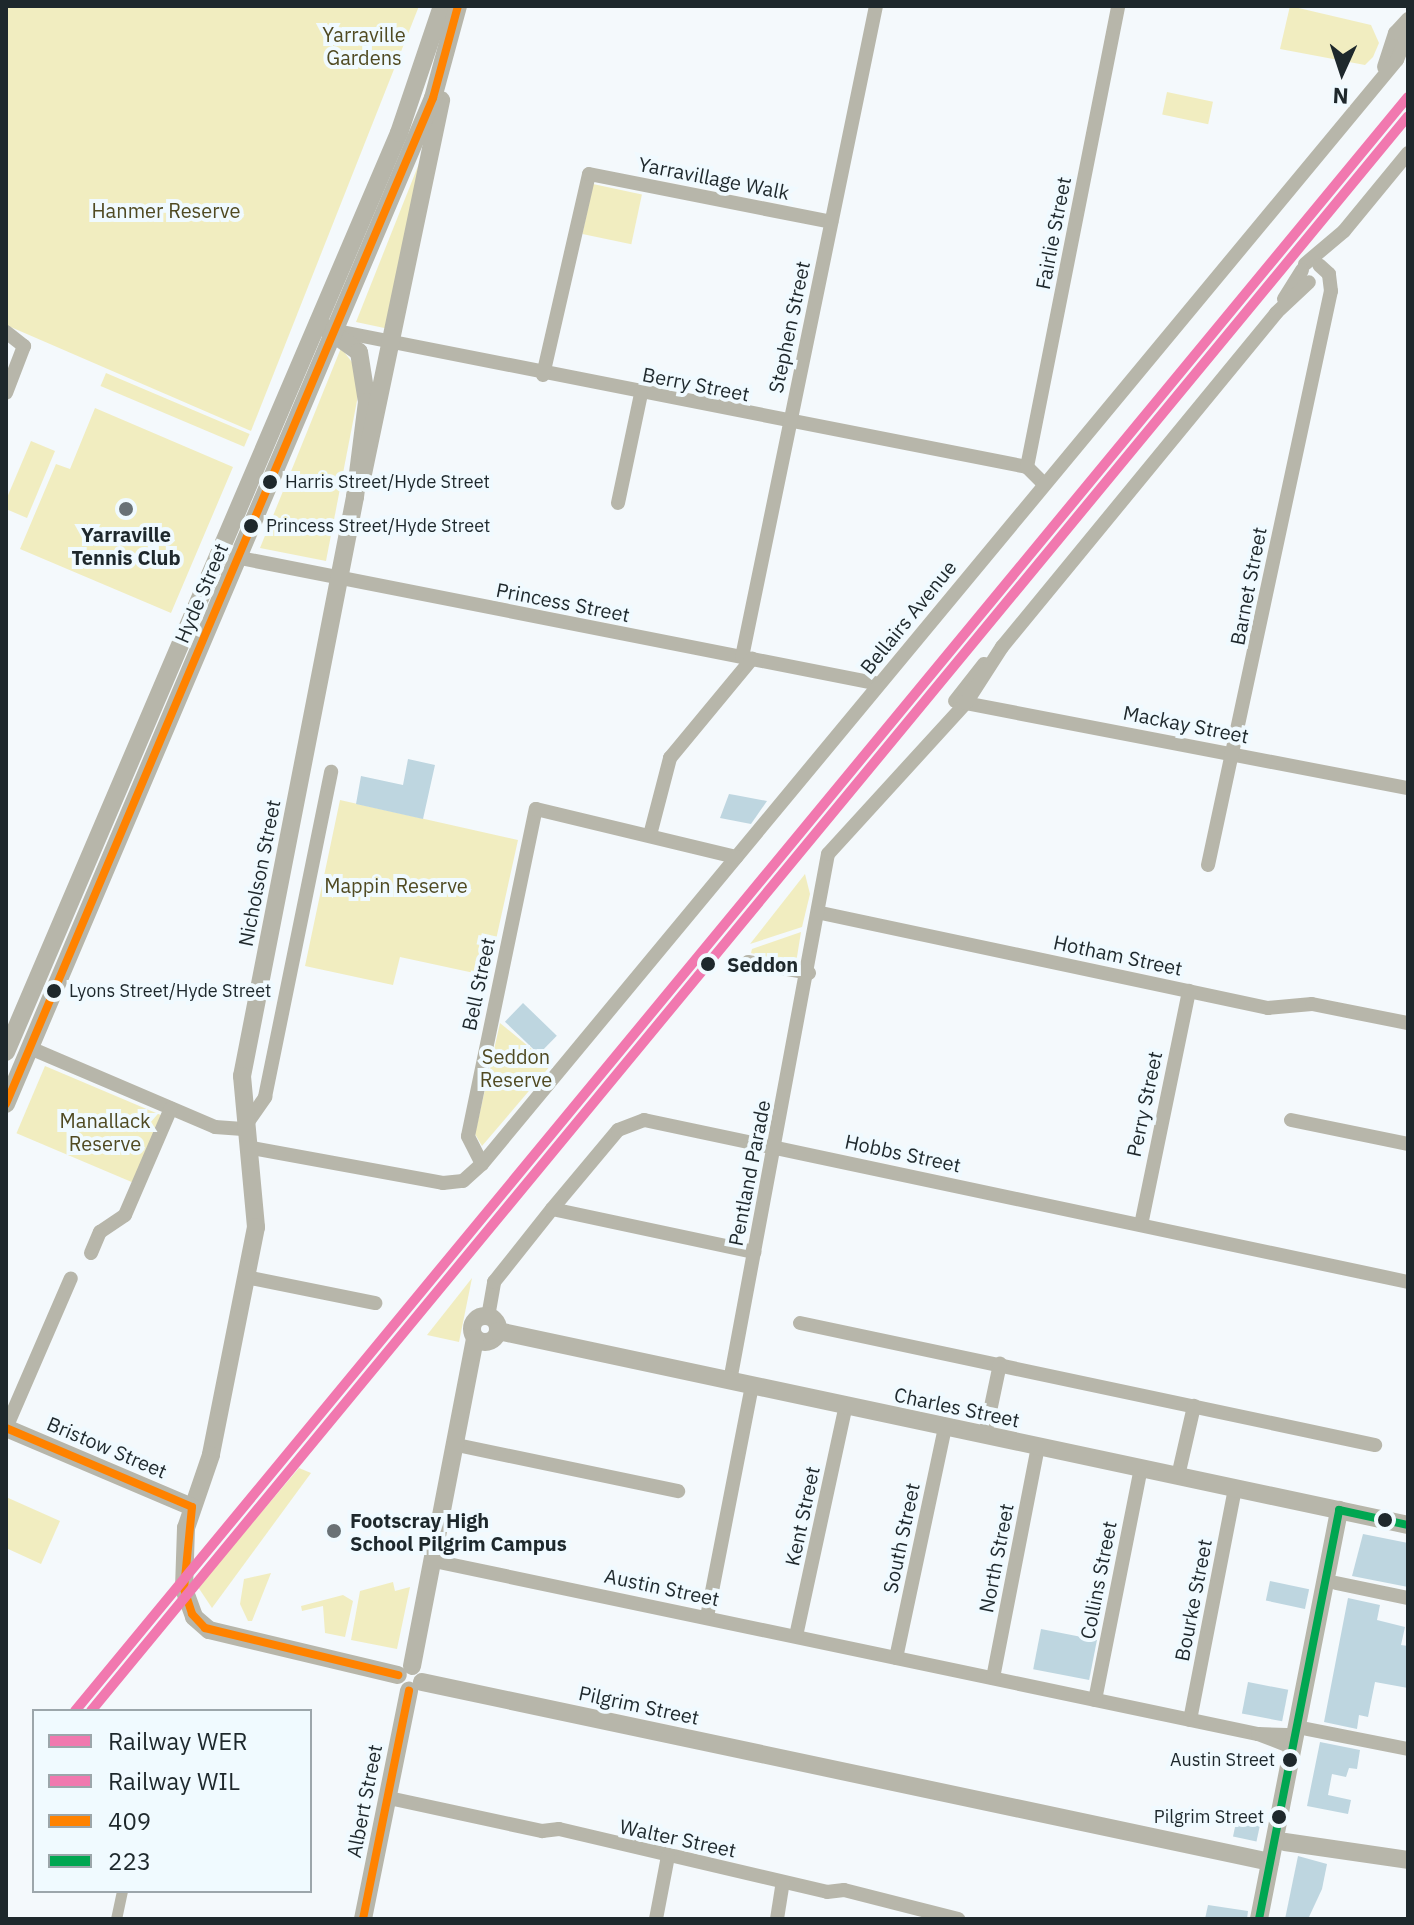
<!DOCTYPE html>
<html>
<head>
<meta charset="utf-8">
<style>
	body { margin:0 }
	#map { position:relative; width:1414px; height:1925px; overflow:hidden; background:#f4f9fc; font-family:"IBM Plex Sans",sans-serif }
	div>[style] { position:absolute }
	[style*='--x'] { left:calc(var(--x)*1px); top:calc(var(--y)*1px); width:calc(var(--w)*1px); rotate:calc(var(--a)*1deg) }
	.green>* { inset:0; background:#f1edc0; transform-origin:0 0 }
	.building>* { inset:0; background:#bed6e0; transform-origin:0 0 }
	.pedestrian>* { height:11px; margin:-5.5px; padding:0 5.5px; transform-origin:5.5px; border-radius:5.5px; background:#b7b6aa }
	.minor>* { height:14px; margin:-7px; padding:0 7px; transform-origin:7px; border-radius:7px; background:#b7b6aa }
	.tertiary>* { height:18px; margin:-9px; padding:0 9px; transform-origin:9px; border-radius:9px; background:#b7b6aa }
	.tertiary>.ring { margin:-9px; padding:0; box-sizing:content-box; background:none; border:18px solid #b7b6aa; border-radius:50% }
	.bus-1>* { height:8px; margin:-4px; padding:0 4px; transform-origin:4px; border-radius:4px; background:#ff8200 }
	.bus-2>* { height:8px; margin:-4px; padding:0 4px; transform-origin:4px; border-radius:4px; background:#00a651 }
	.rail-1>* { height:10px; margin:-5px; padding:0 5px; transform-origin:5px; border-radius:5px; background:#f178af }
	.rail-2>* { height:10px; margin:-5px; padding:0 5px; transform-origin:5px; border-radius:5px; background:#f178af }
	.dots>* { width:22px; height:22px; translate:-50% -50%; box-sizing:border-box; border:4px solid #f0faff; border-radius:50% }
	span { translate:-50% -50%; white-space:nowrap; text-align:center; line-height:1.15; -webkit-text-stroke:8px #f0faff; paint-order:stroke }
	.bus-label { font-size:18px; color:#1e282c }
	.left { translate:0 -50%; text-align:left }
	.right { translate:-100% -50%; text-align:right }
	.park-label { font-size:20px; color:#504a22 }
	.street-label { font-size:20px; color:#1e282c }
	.poi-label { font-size:20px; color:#1e282c; font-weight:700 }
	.stop-label { font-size:20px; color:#1e282c; font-weight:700 }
	.frame { position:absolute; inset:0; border:8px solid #1e282c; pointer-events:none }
	.legend { position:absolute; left:32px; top:1709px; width:280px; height:184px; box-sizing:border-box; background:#f0faff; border:2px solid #9ca6ab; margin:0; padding:10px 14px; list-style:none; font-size:24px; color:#1e282c }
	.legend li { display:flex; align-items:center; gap:16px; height:40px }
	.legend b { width:40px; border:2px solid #9ca6ab }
	.north { position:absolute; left:1302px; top:32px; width:80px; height:80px; -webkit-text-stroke:6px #f0faff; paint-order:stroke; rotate:183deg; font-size:22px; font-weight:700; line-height:32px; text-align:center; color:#1e282c }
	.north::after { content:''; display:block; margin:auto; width:28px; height:36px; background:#1e282c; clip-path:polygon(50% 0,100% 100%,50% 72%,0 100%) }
</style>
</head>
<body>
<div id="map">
	<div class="green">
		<div style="clip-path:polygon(6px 6px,419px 6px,251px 431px,6px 325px)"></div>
		<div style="clip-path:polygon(1290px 6px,1371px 25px,1379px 43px,1373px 57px,1365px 65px,1280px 49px)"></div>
		<div style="left:1167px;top:92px;width:47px;height:23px;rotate:12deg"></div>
		<div style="clip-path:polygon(424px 151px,389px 329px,356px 322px)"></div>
		<div style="left:593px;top:184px;width:50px;height:51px;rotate:12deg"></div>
		<div style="clip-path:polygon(341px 348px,362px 375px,326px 561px,260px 548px)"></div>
		<div style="left:106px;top:373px;width:156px;height:14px;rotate:23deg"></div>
		<div style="clip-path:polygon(95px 408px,233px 467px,171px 613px,20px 549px,56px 464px,70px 469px)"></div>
		<div style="clip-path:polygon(31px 441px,55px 451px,27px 518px,6px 509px,6px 500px)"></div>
		<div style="clip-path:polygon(340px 800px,518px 840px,488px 976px,400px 957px,393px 985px,305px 966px)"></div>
		<div style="clip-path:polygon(805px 874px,810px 894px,802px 927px,750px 944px)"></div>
		<div style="clip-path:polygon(801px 932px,796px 963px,751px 953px,752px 949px)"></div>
		<div style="clip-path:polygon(500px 1023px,551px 1065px,482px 1146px,475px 1134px)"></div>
		<div style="left:45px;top:1066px;width:127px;height:73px;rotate:23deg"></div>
		<div style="clip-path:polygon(472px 1278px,459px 1342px,427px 1335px)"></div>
		<div style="clip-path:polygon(299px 1468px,311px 1473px,212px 1608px,198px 1587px)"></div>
		<div style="clip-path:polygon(6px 1497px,60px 1521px,41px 1564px,6px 1548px)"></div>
		<div style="clip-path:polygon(271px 1573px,252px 1621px,248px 1621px,240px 1604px,244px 1579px)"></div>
		<div style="clip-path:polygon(393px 1582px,395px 1591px,410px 1587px,397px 1649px,351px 1640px,360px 1591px)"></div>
		<div style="clip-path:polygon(343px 1595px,353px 1601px,345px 1637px,325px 1633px,323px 1606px,302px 1611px,301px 1606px)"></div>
	</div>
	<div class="building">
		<div style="clip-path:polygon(408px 759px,435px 765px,423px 819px,356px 804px,361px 776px,403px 785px)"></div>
		<div style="clip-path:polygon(729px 794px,735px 795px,767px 801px,751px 824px,720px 818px)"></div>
		<div style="left:523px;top:1003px;width:47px;height:26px;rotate:44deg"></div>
		<div style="clip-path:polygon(1363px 1534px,1408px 1543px,1408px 1587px,1352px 1576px)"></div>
		<div style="left:1270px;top:1581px;width:40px;height:20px;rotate:12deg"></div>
		<div style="clip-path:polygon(1348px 1598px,1380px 1605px,1377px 1620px,1405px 1627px,1401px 1645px,1408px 1646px,1408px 1688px,1375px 1682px,1368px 1717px,1359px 1715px,1357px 1729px,1324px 1722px)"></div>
		<div style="left:1041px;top:1629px;width:57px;height:41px;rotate:11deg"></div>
		<div style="left:1248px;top:1682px;width:41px;height:32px;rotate:11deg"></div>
		<div style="clip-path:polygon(1320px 1742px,1360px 1750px,1357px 1769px,1349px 1768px,1346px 1777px,1332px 1774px,1328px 1795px,1351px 1800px,1348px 1814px,1307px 1806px)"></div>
		<div style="left:1238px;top:1813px;width:24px;height:24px;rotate:12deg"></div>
		<div style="clip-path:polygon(1298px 1856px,1327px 1864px,1322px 1889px,1309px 1917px,1285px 1919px)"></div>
		<div style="clip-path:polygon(1208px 1905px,1248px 1911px,1247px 1919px,1205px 1919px)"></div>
	</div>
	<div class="pedestrian">
		<div style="--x:116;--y:1919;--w:29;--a:-78"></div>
	</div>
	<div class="minor">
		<div style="--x:1384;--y:67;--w:36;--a:-72"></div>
		<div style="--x:1395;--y:33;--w:19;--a:-47"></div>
		<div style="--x:1305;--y:264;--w:51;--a:-40.2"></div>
		<div style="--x:1344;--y:231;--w:101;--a:-50.6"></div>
		<div style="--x:1284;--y:299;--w:34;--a:-58"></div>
		<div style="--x:337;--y:331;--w:703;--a:11.15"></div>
		<div style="--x:1027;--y:467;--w:23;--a:45"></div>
		<div style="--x:6;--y:332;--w:23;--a:38"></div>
		<div style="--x:24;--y:346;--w:50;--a:111"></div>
		<div style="--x:543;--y:375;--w:206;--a:-77.1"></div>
		<div style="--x:589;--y:174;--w:247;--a:11.2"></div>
		<div style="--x:1027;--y:467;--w:470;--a:-78.8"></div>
		<div style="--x:618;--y:503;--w:111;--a:-78.1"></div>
		<div style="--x:240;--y:558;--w:651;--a:11.15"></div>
		<div style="--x:742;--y:657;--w:665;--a:-78.37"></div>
		<div style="--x:955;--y:701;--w:47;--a:-51.9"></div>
		<div style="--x:960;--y:702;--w:456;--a:10.9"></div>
		<div style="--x:650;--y:835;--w:80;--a:-75.4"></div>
		<div style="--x:670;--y:758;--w:129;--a:-50.4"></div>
		<div style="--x:1208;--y:865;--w:587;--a:-77.91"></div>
		<div style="--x:1331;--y:291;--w:17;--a:-97"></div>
		<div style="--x:1329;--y:274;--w:13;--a:-138"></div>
		<div style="--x:821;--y:913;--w:457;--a:12"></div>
		<div style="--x:1268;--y:1008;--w:44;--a:-5.2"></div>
		<div style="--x:1312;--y:1004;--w:98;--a:11.2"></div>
		<div style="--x:748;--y:962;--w:62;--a:10.2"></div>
		<div style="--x:30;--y:1048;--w:201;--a:23.1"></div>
		<div style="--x:215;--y:1127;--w:28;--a:4"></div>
		<div style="--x:243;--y:1129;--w:39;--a:-55"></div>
		<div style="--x:265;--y:1097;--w:332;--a:-78.5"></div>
		<div style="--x:1291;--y:1120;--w:119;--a:11.6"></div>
		<div style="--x:247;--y:1147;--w:199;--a:10.4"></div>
		<div style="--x:443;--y:1183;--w:20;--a:-6"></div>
		<div style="--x:463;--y:1181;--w:25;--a:-42"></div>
		<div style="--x:482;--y:1164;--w:1434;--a:-50.35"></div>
		<div style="--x:1397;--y:60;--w:29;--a:-68"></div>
		<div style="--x:482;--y:1164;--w:31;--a:-117"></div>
		<div style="--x:468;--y:1136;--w:334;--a:-78.3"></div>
		<div style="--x:536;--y:809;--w:206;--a:13.5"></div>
		<div style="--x:552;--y:1209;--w:207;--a:12"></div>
		<div style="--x:1141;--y:1225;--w:239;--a:-78.4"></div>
		<div style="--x:91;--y:1253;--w:23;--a:-67"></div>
		<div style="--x:100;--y:1232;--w:30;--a:-34"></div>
		<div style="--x:125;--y:1215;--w:116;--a:-66.7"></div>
		<div style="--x:246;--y:1277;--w:132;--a:11.4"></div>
		<div style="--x:488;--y:1317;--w:36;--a:-80"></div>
		<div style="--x:494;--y:1282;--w:93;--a:-51.5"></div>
		<div style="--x:552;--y:1209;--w:103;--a:-50.1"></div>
		<div style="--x:618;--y:1130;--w:28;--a:-21"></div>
		<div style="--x:644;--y:1120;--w:781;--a:11.97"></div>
		<div style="--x:800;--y:1323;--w:588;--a:11.98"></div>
		<div style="--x:730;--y:1381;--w:536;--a:-79.47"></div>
		<div style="--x:828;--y:854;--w:205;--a:-47.6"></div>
		<div style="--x:966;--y:703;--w:67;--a:-57.3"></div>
		<div style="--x:1002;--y:647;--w:432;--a:-50.6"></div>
		<div style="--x:1276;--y:313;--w:45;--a:-43.2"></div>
		<div style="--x:6;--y:1428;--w:163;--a:-66.6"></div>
		<div style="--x:985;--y:1435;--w:73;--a:-78.1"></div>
		<div style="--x:457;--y:1445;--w:226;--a:11.8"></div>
		<div style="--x:1178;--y:1476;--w:72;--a:-77.1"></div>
		<div style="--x:434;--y:1561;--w:842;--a:11.86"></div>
		<div style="--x:1258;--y:1734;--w:36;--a:21"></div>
		<div style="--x:1336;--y:1583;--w:74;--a:11.8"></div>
		<div style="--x:707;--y:1617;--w:236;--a:-79"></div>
		<div style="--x:796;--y:1636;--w:236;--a:-77.8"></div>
		<div style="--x:896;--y:1658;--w:236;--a:-78"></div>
		<div style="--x:993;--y:1678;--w:236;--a:-79"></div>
		<div style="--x:1095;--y:1700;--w:237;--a:-78.8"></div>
		<div style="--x:1190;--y:1720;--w:236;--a:-79"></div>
		<div style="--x:1307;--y:1729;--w:103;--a:11.2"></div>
		<div style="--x:1258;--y:1734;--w:37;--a:2"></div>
		<div style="--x:389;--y:1798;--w:157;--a:12.2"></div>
		<div style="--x:542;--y:1831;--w:17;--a:-7"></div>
		<div style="--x:559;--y:1829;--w:275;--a:13.2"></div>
		<div style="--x:827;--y:1892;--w:17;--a:-7"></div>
		<div style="--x:844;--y:1890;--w:118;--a:14.3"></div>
		<div style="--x:656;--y:1919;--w:64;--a:-79.2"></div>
		<div style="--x:777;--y:1919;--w:37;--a:-81"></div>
	</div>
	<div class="tertiary">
		<div style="--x:318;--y:323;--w:50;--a:35.3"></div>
		<div style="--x:359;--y:352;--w:51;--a:80.9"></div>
		<div style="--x:367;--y:402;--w:96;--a:97.2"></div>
		<div style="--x:355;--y:497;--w:590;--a:101.04"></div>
		<div style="--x:242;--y:1076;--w:152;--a:84.7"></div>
		<div style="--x:256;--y:1227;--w:232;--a:101.2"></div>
		<div style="--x:211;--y:1455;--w:77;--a:108.9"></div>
		<div style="--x:186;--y:1528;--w:61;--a:91.9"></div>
		<div style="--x:184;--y:1589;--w:30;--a:70"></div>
		<div style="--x:194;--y:1617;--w:20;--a:41"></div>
		<div style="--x:209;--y:1630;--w:194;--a:13.4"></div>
		<div style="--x:363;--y:474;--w:382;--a:-78.2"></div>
		<div style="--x:6;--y:1052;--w:1000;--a:-66.85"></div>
		<div style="--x:399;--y:133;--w:134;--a:-71.3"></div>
		<div style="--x:6;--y:1104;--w:1093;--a:-67"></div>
		<div style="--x:433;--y:98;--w:95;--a:-74.8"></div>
		<div class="ring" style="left:472px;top:1316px;width:8px;height:8px"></div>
		<div style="--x:498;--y:1331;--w:930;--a:12.03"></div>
		<div style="--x:6;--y:1428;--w:202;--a:23"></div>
		<div style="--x:412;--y:1666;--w:334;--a:-79.1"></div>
		<div style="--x:422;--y:1682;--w:867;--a:11.98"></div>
		<div style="--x:1285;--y:1842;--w:124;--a:8.3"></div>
		<div style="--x:363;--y:1919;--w:233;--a:-78.6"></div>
		<div style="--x:1259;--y:1919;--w:417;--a:-78.9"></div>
	</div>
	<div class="bus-1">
		<div style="--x:6;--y:1104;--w:1093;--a:-67"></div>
		<div style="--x:433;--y:98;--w:95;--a:-74.8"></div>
		<div style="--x:6;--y:1428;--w:202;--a:23"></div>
		<div style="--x:192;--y:1507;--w:82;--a:95.6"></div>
		<div style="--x:184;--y:1589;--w:26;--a:72"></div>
		<div style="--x:192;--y:1614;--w:19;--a:47"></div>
		<div style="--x:205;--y:1628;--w:199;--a:13.7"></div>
		<div style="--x:363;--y:1919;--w:233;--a:-78.6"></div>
	</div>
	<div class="bus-2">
		<div style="--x:1259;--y:1919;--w:417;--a:-78.9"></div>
		<div style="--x:1339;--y:1510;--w:71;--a:12.3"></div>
	</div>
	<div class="rail-1">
		<div style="--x:75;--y:1711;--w:2093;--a:-50.45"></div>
	</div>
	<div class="rail-2">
		<div style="--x:91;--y:1711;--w:2068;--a:-50.45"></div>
	</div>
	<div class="dots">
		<div style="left:270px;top:482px;background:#1e282c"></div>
		<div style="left:126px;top:509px;background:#697175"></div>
		<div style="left:251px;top:526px;background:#1e282c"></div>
		<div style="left:708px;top:964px;background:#1e282c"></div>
		<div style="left:54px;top:991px;background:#1e282c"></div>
		<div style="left:1385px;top:1520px;background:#1e282c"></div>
		<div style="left:334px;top:1531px;background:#697175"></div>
		<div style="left:1290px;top:1760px;background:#1e282c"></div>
		<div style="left:1279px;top:1817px;background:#1e282c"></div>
	</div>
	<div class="bus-label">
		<span class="left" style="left:285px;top:482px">Harris Street/Hyde Street</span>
		<span class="left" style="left:266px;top:526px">Princess Street/Hyde Street</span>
		<span class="left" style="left:69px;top:991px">Lyons Street/Hyde Street</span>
		<span class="right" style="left:1275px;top:1760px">Austin Street</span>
		<span class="right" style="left:1264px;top:1817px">Pilgrim Street</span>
	</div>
	<div class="park-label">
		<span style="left:364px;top:46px">Yarraville<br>Gardens</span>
		<span style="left:166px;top:210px">Hanmer Reserve</span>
		<span style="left:396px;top:885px">Mappin Reserve</span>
		<span style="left:516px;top:1068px">Seddon<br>Reserve</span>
		<span style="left:105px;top:1132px">Manallack<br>Reserve</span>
	</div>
	<div class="street-label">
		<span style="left:714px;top:178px;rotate:11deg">Yarravillage Walk</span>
		<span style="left:1053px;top:233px;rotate:-79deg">Fairlie Street</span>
		<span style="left:789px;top:327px;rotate:-78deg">Stephen Street</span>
		<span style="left:696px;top:384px;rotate:11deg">Berry Street</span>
		<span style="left:1248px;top:586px;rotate:-79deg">Barnet Street</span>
		<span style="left:201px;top:593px;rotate:-67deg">Hyde Street</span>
		<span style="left:563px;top:602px;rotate:11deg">Princess Street</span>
		<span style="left:908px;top:617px;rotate:-51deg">Bellairs Avenue</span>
		<span style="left:1186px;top:724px;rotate:11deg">Mackay Street</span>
		<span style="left:259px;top:873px;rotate:-79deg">Nicholson Street</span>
		<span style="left:1118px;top:955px;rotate:12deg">Hotham Street</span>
		<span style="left:478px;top:984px;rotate:-78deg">Bell Street</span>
		<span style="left:1144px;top:1104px;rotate:-78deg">Perry Street</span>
		<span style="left:903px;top:1153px;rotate:12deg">Hobbs Street</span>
		<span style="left:749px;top:1173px;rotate:-79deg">Pentland Parade</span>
		<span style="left:957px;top:1407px;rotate:12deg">Charles Street</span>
		<span style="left:107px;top:1447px;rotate:23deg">Bristow Street</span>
		<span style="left:802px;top:1516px;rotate:-78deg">Kent Street</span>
		<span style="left:901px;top:1538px;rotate:-78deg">South Street</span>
		<span style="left:996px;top:1558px;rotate:-79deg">North Street</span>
		<span style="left:1098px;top:1580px;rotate:-79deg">Collins Street</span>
		<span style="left:662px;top:1587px;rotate:12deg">Austin Street</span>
		<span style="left:1193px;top:1600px;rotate:-79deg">Bourke Street</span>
		<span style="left:639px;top:1705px;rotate:12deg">Pilgrim Street</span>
		<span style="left:364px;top:1801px;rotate:-79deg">Albert Street</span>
		<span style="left:678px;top:1838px;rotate:12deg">Walter Street</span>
	</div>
	<div class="poi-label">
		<span style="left:126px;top:546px">Yarraville<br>Tennis Club</span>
		<span class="left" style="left:350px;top:1532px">Footscray High<br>School Pilgrim Campus</span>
	</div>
	<div class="stop-label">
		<span class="left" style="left:727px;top:964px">Seddon</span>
	</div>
	<div class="frame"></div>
	<ul class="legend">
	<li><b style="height:10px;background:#f178af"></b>Railway WER</li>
	<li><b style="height:10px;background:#f178af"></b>Railway WIL</li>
	<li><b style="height:10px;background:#ff8200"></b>409</li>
	<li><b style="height:10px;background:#00a651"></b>223</li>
	</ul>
	<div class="north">N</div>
</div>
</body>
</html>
